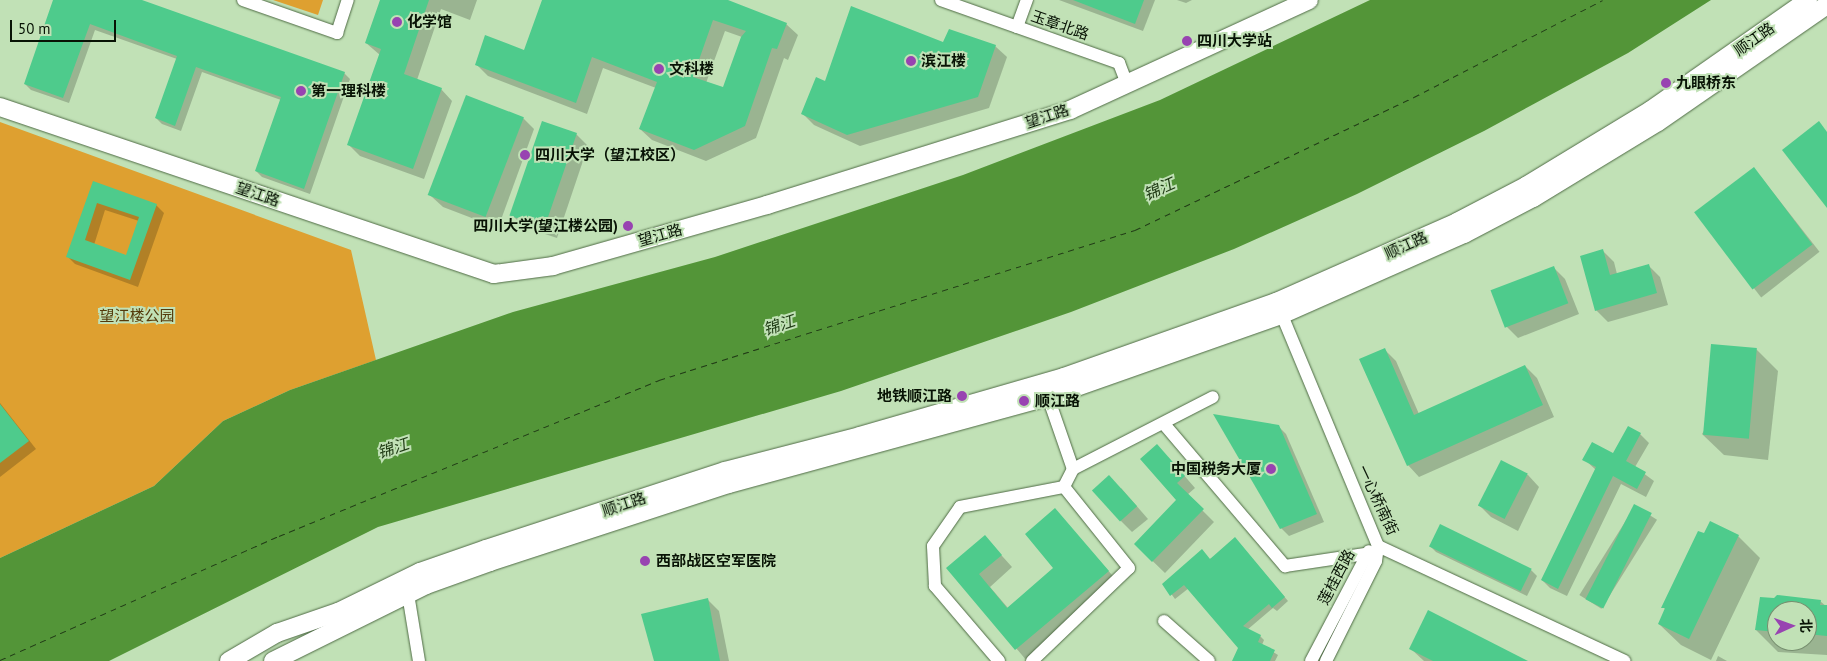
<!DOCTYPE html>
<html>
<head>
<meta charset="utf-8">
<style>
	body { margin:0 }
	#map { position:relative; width:1827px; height:661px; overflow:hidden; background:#c1e1b6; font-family:"PT Sans","Noto Sans SC",sans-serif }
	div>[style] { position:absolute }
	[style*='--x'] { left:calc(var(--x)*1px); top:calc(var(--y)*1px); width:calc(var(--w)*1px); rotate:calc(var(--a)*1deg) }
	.green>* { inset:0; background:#dea030 }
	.water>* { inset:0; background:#539538 }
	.shadow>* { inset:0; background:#0003; transform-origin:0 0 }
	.ferry>* { height:1px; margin-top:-0.5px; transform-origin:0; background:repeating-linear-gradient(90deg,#213c16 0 6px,transparent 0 11px) }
	.building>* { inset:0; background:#4ecb8c; transform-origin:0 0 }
	.roads { filter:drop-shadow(0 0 1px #4f6b45) drop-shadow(0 0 1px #4f6b45) }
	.street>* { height:12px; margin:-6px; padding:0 6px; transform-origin:6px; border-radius:6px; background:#fff }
	.secondary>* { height:18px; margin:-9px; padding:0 9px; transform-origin:9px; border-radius:9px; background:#fff }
	.dots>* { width:14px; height:14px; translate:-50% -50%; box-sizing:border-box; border:2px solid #c1e1b6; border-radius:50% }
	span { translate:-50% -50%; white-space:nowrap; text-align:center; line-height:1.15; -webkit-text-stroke:4px #c1e1b6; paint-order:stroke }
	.poi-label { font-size:15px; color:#081305; font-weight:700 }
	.left { translate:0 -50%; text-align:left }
	.right { translate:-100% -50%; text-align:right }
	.street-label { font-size:15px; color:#081305 }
	.park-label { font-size:15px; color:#543a0b }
	.water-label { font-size:16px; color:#213c16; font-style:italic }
	.north { position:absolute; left:1767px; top:601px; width:50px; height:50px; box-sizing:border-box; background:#c1e1b6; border:1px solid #778f6f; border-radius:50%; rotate:88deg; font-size:14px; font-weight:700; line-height:20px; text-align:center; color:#081305 }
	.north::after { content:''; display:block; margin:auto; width:18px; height:22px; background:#9843b1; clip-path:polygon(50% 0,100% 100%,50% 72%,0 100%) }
	.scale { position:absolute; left:10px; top:20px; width:106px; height:22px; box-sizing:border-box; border:2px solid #081305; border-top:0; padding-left:6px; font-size:15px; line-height:18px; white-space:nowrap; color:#081305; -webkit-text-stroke:4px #c1e1b6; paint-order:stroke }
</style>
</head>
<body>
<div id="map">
	<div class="green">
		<div style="clip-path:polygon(273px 0,323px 0,318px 15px)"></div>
		<div style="clip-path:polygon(0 122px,351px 250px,376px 360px,290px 390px,223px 421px,154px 486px,0 558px)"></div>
	</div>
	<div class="water">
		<div style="clip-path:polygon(1370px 0,1711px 0,1628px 53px,1484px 131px,1357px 194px,1234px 249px,1071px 312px,841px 391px,378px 527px,109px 661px,0 661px,0 558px,154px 486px,223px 421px,290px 390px,513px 312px,715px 257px,963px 175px,1160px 100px)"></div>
	</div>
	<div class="shadow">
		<div style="clip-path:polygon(54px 0,138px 0,344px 73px,350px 79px,310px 194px,262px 177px,256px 171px,281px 100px,202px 72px,181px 131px,162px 124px,156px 118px,177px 59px,95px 30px,69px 103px,31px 90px,25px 84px)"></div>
		<div style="clip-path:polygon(381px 0,477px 0,470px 20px,441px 9px,417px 80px,441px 89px,452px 101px,424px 179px,360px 156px,349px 145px,380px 55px,366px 43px)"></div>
		<div style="clip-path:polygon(evenodd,544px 0,725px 0,786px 24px,798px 35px,788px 60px,784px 58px,756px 138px,706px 161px,652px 140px,640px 129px,656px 88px,603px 68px,587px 114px,488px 76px,476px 64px,525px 51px,544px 0,725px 31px,742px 37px,724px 89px,706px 83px,725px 31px)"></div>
		<div style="clip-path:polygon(1059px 0,1155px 0,1143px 31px)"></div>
		<div style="clip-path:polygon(1177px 0,1192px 0,1186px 3px)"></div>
		<div style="clip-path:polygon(944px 43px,995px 46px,1007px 57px,989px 108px,860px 146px,814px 125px,802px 113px,826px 82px)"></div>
		<div style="clip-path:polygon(523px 118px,534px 129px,498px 228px,443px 207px,431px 196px)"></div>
		<div style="clip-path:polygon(576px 134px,588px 146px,557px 238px,524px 227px,512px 215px)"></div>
		<div style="left:1761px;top:177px;width:95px;height:74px;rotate:52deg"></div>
		<div style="clip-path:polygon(evenodd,94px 182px,156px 205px,164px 213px,138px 287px,75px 264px,67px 256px,94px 182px,105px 210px,139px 221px,127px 256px,94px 245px,105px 210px)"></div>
		<div style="clip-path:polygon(1602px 250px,1614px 262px,1617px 274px,1649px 266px,1660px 277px,1668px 305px,1608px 322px,1596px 310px)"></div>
		<div style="clip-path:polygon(1554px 268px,1565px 279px,1579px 314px,1518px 338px,1506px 326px)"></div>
		<div style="clip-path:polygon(1384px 349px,1396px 361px,1419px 414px,1525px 366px,1537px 378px,1554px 417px,1419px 477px,1408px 465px)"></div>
		<div style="clip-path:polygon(1756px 349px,1778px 371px,1768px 460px,1724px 455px,1702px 434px)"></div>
		<div style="clip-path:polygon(0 403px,36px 449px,0 477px)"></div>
		<div style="clip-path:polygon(1278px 426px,1286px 434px,1324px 522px,1289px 536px,1281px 528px)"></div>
		<div style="clip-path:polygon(1640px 434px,1649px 443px,1635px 467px,1654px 481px,1646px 497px,1621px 484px,1567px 596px,1550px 588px,1542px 580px,1596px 470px,1584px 459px,1613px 455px)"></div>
		<div style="clip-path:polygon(1168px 457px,1195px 488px,1187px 495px,1214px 522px,1165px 573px,1135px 544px,1177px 501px)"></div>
		<div style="clip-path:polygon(1501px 462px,1528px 475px,1539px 487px,1518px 531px,1491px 517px,1480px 506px)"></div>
		<div style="clip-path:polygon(1121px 488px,1148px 519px,1132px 532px,1121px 521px)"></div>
		<div style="left:1635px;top:506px;width:26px;height:105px;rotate:32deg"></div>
		<div style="clip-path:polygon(1055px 510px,1119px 583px,1027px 661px,948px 568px,985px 537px,1012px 567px,990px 587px,1008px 608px,1055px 568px)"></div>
		<div style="clip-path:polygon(1440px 526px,1531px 570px,1537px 576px,1527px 596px,1436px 552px,1430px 546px)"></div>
		<div style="clip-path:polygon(1704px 535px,1738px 536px,1760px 558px,1711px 660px,1681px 645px,1659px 624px,1666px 610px,1663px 607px)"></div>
		<div style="clip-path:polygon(1239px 543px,1288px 601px,1277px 611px,1273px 608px,1247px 630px,1260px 636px,1264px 640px,1262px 645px,1278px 655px,1275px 661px,1234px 661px,1240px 648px,1189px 588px,1175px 599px,1164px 584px)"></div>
		<div style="clip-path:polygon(707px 599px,719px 611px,729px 661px,655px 661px)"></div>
		<div style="clip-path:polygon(evenodd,1761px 599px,1820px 601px,1827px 607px,1827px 655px,1778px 652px,1756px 630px,1761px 599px,1777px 611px,1807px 611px,1807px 641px,1777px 641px,1777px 611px)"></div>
		<div style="clip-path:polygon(1410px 648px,1525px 661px,1424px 661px)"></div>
		<div style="clip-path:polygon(1718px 656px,1727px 661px,1716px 661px)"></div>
	</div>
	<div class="ferry">
		<div style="--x:0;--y:660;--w:305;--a:-24"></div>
		<div style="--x:279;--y:536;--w:411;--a:-22.3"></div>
		<div style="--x:659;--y:380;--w:499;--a:-17.5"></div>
		<div style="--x:1135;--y:230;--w:309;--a:-25.5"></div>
		<div style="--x:1414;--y:97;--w:212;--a:-27.2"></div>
	</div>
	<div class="building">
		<div style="clip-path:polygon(53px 0,142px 0,345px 72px,304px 189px,255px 171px,281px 97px,196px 67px,175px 126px,155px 118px,177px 56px,90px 24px,63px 98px,24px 84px)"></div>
		<div style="clip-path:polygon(380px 0,429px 0,404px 74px,442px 88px,413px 169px,347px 145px,381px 49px,365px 43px)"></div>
		<div style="clip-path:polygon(evenodd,542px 0,728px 0,787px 23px,777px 49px,772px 48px,745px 126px,694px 150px,639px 129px,657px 82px,592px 57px,576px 103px,475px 65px,485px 35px,524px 50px,542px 0,713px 20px,746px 31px,741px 37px,723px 87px,693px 77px,713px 20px)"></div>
		<div style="clip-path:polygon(1073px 0,1144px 0,1135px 24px)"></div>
		<div style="clip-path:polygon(851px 6px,943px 42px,949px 29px,996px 45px,978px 97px,847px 135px,801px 114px,816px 77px,825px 81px)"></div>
		<div style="left:466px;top:95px;width:62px;height:107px;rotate:21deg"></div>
		<div style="left:542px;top:121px;width:37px;height:100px;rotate:19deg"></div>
		<div style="clip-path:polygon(1819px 121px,1827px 132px,1827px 208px,1782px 150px)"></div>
		<div style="left:1754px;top:167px;width:97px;height:75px;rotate:53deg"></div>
		<div style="clip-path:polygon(evenodd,93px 181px,157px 204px,130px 280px,66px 257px,93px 181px,97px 203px,139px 217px,126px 255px,85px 240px,97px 203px)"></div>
		<div style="clip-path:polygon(1603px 249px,1610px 275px,1649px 264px,1657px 293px,1595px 311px,1580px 256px)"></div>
		<div style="left:1554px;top:266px;width:40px;height:68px;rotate:69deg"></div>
		<div style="left:1711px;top:344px;width:46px;height:91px;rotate:5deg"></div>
		<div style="clip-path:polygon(1385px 348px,1414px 415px,1525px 365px,1543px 405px,1407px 466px,1359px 359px)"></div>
		<div style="clip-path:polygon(0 404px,29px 441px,0 463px)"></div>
		<div style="clip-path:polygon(1213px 414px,1279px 425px,1317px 514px,1280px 529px)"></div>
		<div style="clip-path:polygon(1628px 426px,1641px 433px,1626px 461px,1646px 472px,1637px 489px,1613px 476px,1558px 589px,1541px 580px,1596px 467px,1582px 460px,1592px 442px,1613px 453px)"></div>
		<div style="clip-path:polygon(1157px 444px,1185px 476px,1177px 483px,1204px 509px,1152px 562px,1134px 544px,1176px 500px,1140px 459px)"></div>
		<div style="left:1501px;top:460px;width:30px;height:51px;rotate:27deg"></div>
		<div style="left:1109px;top:475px;width:42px;height:23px;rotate:48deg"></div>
		<div style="left:1634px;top:504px;width:20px;height:107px;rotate:27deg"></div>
		<div style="clip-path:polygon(1055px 508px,1109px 571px,1015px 650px,946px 568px,985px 535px,1002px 555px,979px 574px,1007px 608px,1053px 568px,1025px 534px)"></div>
		<div style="clip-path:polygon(1710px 521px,1739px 535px,1689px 639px,1658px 624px,1665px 608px,1661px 608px,1698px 531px,1704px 533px)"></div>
		<div style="left:1440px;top:524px;width:102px;height:25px;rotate:26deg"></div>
		<div style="clip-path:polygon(1235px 537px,1285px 597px,1272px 608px,1269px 604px,1243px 626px,1261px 635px,1258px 642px,1275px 650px,1270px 661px,1232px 661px,1238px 648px,1184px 585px,1170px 596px,1162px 584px,1202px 549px,1210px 559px)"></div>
		<div style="clip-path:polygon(1777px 595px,1821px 600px,1820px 605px,1827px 605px,1827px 636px,1807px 634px,1807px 611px,1777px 611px,1777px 632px,1755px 630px,1760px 597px,1774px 598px)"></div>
		<div style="clip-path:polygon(708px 598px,720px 661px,654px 661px,641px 614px)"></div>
		<div style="clip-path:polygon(1428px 610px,1528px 661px,1433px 661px,1409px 649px)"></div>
	</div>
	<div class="roads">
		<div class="street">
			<div style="--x:243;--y:0;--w:100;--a:19.3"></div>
			<div style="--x:337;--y:33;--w:35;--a:-72"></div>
			<div style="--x:941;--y:0;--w:189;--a:19.5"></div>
			<div style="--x:1119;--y:63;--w:22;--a:69"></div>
			<div style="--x:1017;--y:27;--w:29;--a:-70"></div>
			<div style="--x:1279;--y:308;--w:258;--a:67.4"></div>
			<div style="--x:1378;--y:546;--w:272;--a:25"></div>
			<div style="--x:1048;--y:397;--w:76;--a:70.9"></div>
			<div style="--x:1073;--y:469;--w:20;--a:117"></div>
			<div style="--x:1164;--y:424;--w:187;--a:49.6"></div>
			<div style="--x:1285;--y:566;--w:81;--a:-8.5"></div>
			<div style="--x:1073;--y:469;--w:157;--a:-27.2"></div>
			<div style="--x:408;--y:594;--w:68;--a:80.7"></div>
			<div style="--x:1164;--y:621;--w:60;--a:41.6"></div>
			<div style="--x:999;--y:661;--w:99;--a:-130.5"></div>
			<div style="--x:935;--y:586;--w:40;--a:-92.9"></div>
			<div style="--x:933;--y:546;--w:47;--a:-55.3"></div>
			<div style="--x:960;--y:507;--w:106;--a:-10.9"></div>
			<div style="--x:1032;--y:661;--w:134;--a:-43.8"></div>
			<div style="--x:1129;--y:568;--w:104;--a:-128.7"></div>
			<div style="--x:1311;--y:661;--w:124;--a:-62.2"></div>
			<div style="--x:1326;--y:661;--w:112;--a:-63.4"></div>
			<div style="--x:1376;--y:561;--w:15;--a:-82"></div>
		</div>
		<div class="secondary">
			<div style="--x:0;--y:107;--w:521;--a:18.68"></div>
			<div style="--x:494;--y:274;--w:60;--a:-7.7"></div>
			<div style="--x:553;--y:266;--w:223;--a:-15.9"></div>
			<div style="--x:767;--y:205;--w:318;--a:-17.4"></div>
			<div style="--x:1070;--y:110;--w:263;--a:-24.7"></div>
			<div style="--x:229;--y:661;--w:56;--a:-30.3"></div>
			<div style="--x:277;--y:633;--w:65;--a:-19"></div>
			<div style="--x:338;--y:612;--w:91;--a:-26"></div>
			<div style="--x:420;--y:572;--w:70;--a:-19.2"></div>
			<div style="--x:486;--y:549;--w:251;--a:-18.1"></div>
			<div style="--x:725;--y:471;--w:139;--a:-14.5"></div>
			<div style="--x:860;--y:436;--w:212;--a:-16.1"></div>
			<div style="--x:1064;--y:377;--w:225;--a:-19.5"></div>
			<div style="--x:1276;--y:302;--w:198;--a:-23.8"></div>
			<div style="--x:1457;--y:222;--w:78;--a:-27.6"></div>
			<div style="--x:1526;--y:186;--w:146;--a:-31.3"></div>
			<div style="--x:1651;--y:110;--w:192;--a:-35"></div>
			<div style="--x:273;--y:661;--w:171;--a:-26.4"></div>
			<div style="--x:426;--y:585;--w:68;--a:-19.8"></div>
			<div style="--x:490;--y:562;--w:251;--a:-18.1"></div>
			<div style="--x:729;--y:484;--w:331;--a:-15.3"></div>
			<div style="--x:1048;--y:397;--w:247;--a:-19.4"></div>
			<div style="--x:1281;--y:315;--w:200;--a:-23.9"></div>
			<div style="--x:1464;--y:234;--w:78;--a:-27.6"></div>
			<div style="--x:1533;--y:198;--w:146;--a:-31.3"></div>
			<div style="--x:1658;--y:122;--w:206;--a:-34.7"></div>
		</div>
	</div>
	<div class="dots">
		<div style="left:397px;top:22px;background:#9843b1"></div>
		<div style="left:1187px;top:41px;background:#9843b1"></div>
		<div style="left:911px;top:61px;background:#9843b1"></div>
		<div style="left:659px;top:69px;background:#9843b1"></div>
		<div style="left:1666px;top:83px;background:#9843b1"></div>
		<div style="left:301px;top:91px;background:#9843b1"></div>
		<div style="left:525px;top:155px;background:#9843b1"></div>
		<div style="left:628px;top:226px;background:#9843b1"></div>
		<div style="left:962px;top:396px;background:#9843b1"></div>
		<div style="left:1024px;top:401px;background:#9843b1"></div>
		<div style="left:1271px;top:469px;background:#9843b1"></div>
		<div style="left:645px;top:561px;background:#9843b1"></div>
	</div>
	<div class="poi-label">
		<span class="left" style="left:407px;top:22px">化学馆</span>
		<span class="left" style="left:1197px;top:41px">四川大学站</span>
		<span class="left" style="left:921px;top:61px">滨江楼</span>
		<span class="left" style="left:669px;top:69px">文科楼</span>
		<span class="left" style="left:1676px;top:83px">九眼桥东</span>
		<span class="left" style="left:311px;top:91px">第一理科楼</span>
		<span class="left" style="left:535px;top:155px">四川大学（望江校区）</span>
		<span class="right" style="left:618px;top:226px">四川大学(望江楼公园)</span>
		<span class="right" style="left:952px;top:396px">地铁顺江路</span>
		<span class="left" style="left:1035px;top:401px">顺江路</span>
		<span class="right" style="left:1261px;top:469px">中国税务大厦</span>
		<span class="left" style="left:656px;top:561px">西部战区空军医院</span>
	</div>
	<div class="street-label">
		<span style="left:1060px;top:25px;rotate:19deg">玉章北路</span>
		<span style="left:1754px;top:39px;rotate:-35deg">顺江路</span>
		<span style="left:1047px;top:116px;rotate:-18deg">望江路</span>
		<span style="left:258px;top:194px;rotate:19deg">望江路</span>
		<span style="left:660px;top:235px;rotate:-16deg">望江路</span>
		<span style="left:1406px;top:245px;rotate:-24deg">顺江路</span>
		<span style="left:1378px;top:500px;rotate:65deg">一心桥南街</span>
		<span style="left:624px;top:504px;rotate:-18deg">顺江路</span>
		<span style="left:1336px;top:577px;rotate:-62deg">莲桂西路</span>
	</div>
	<div class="park-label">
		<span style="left:137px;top:316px">望江楼公园</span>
	</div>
	<div class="water-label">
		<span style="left:1159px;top:189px;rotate:-24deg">锦江</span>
		<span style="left:779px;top:325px;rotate:-18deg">锦江</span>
		<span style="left:393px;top:448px;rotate:-18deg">锦江</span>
	</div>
	<div class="north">北</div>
	<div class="scale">50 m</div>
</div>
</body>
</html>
